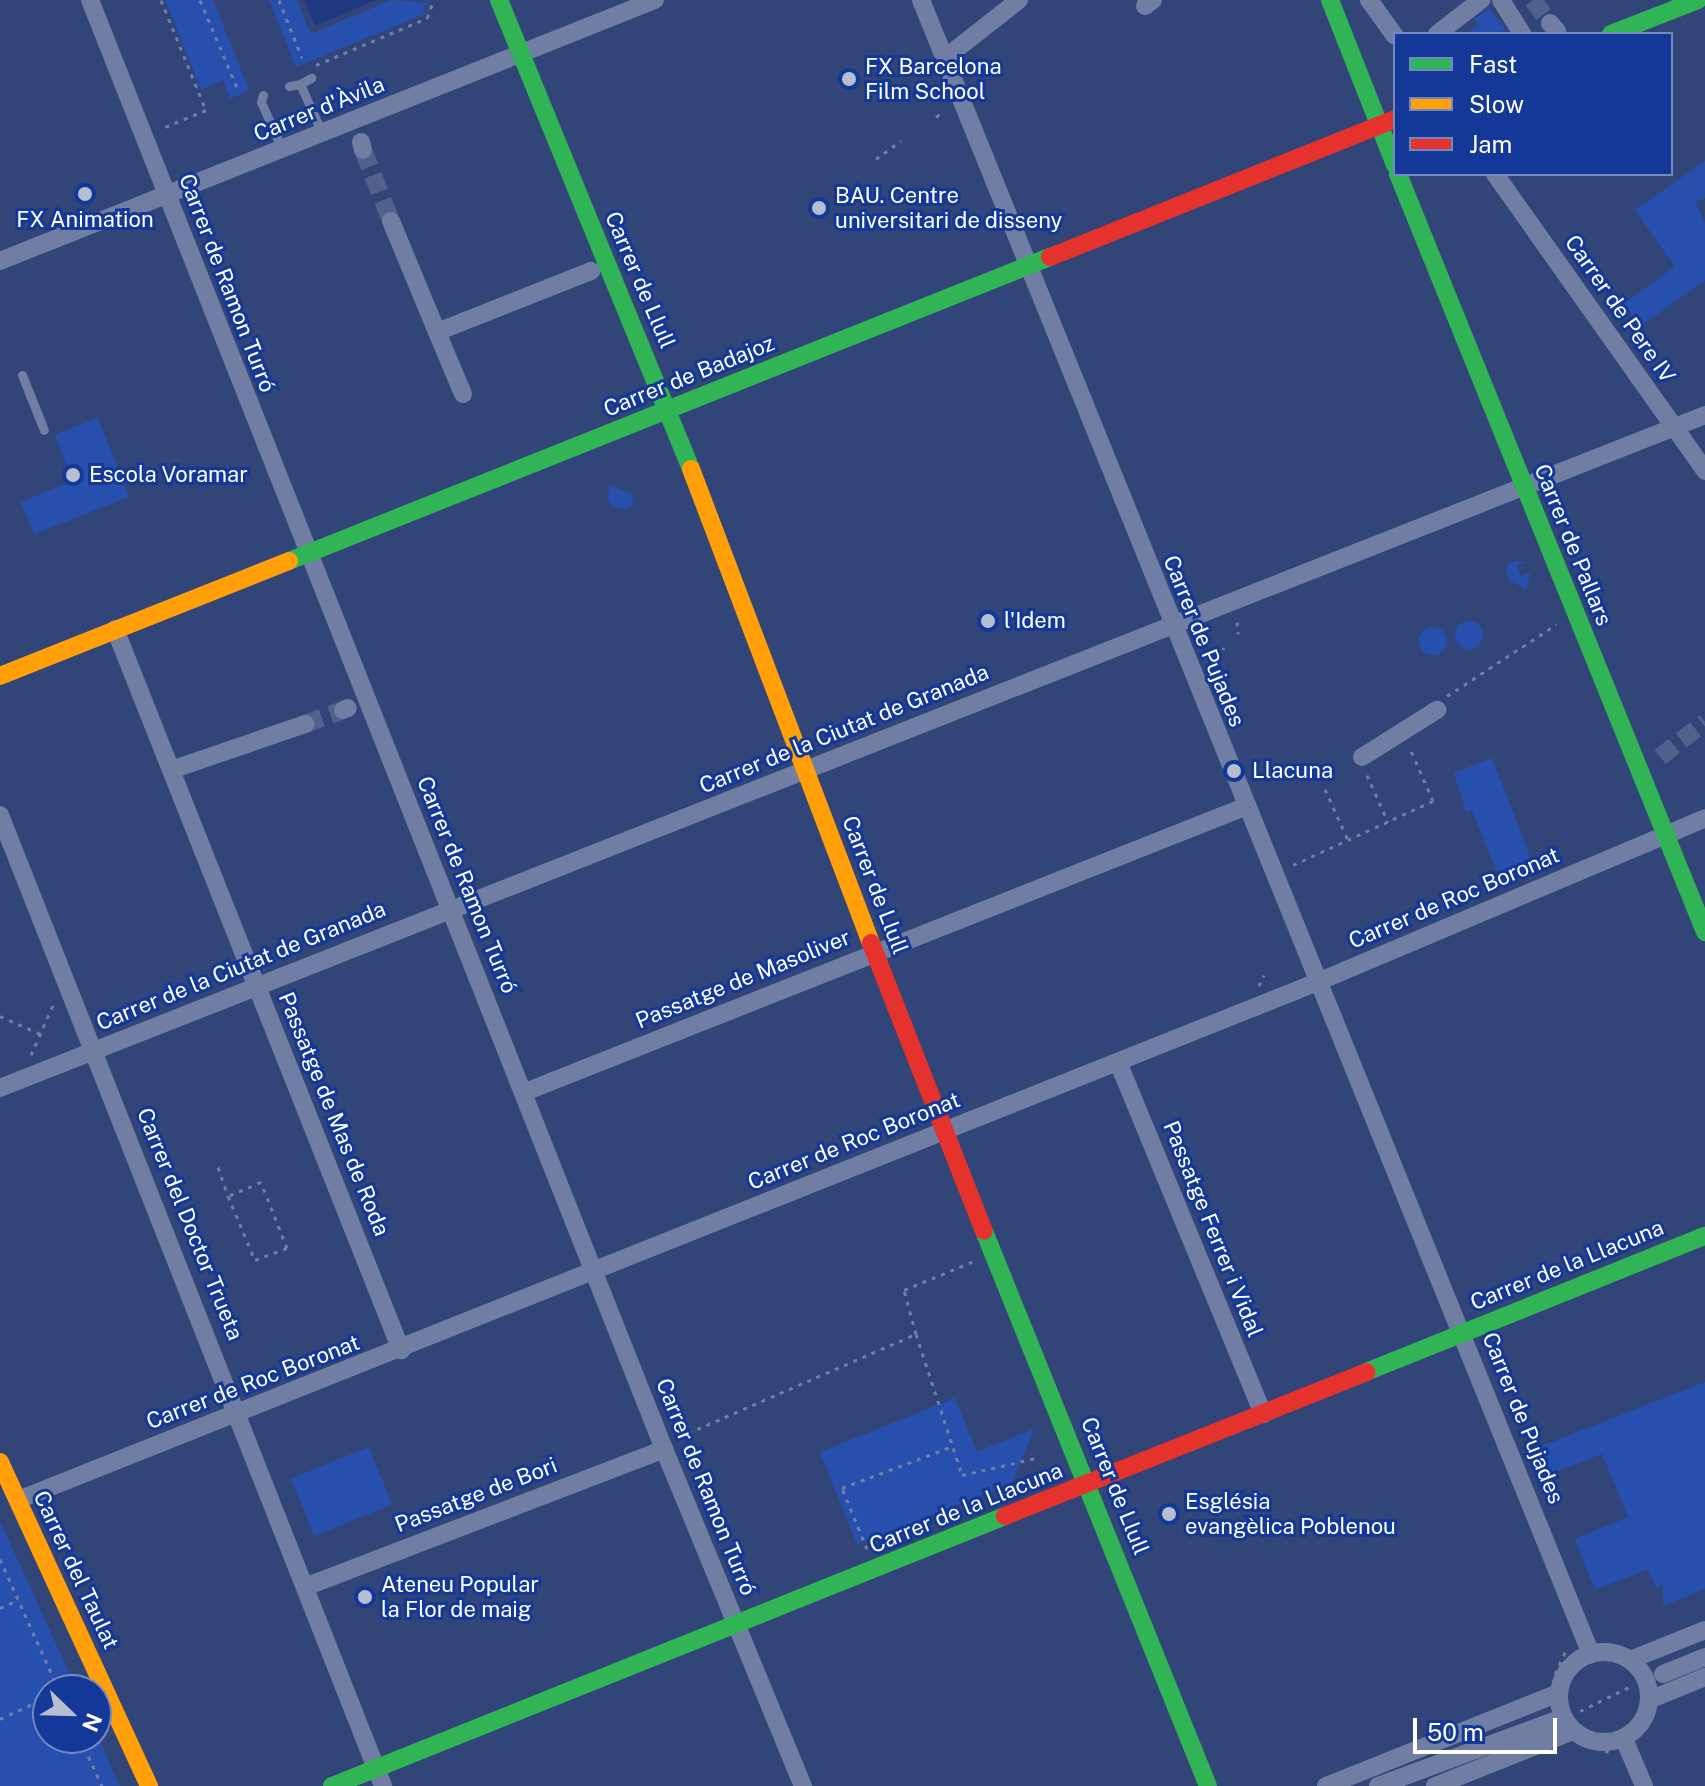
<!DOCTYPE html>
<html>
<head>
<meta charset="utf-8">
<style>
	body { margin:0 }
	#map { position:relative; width:1705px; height:1786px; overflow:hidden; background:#314579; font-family:"Public Sans",sans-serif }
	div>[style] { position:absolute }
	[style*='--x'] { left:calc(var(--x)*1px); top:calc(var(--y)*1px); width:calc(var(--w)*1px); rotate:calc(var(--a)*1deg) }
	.green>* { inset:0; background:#274fae; transform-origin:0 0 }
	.round { border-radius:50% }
	.water>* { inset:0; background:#1e397f }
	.street-tunnel>* { height:18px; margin-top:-9px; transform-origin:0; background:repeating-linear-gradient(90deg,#50618d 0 18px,transparent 0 27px) }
	.path>* { height:3px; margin-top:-1.5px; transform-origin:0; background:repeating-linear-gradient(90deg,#707ea4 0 4px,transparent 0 10px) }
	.lane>* { height:9px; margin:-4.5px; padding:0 4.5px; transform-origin:4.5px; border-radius:4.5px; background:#707ea4 }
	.street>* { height:18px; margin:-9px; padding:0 9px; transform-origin:9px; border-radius:9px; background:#707ea4 }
	.street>.ring { margin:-9px; padding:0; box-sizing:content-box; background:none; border:18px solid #707ea4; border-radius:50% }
	.fast>* { height:18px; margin:-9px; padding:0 9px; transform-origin:9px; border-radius:9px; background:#30b455 }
	.slow>* { height:18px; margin:-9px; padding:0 9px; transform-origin:9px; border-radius:9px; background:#ff9f0a }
	.jam>* { height:18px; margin:-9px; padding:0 9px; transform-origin:9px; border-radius:9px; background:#e5322d }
	.dots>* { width:22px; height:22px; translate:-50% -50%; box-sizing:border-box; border:4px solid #133897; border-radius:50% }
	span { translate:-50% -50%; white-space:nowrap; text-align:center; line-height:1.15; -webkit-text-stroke:6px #133897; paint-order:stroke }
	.poi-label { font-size:22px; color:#fff }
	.left { translate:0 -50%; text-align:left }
	.street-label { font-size:22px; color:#fff }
	.legend { position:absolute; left:1393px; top:32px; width:280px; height:144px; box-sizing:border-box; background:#133897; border:2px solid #7188c1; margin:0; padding:10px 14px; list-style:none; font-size:24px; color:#fff }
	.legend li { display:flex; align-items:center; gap:16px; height:40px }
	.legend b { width:40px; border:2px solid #7188c1 }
	.north { position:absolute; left:32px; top:1674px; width:80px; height:80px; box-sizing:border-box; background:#133897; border:2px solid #7188c1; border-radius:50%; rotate:113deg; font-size:22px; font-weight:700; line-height:32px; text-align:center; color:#fff }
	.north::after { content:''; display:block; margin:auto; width:28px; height:36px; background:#b7bed0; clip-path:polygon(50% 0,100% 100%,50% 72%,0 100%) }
	.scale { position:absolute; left:1413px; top:1718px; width:144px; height:36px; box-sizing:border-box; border:4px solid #fff; border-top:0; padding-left:10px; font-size:24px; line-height:28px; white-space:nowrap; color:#fff; -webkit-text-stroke:6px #133897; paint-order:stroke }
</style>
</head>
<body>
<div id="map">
	<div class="green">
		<div style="clip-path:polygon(165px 0,213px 0,249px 90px,230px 99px,223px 80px,201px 90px)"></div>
		<div style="clip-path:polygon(269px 0,297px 0,311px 34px,391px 0,431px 3px,423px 7px,425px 14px,296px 67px)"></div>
		<div style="clip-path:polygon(1489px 8px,1507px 31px,1466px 34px,1478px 25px,1474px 19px)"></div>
		<div style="clip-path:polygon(1705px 161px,1705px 198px,1696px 202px,1705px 224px,1705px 280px,1639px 327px,1624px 303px,1675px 267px,1635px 210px)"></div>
		<div style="clip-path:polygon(98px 418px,129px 497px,34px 534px,21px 502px,73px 481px,55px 435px)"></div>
		<div style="clip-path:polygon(609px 485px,631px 494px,635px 502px,627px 509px,616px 508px,608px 501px)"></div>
		<div style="clip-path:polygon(1511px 561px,1525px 562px,1517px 566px,1520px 576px,1530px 573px,1527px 590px,1509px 580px,1506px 569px)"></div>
		<div class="round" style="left:1455px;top:621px;width:28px;height:28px"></div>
		<div class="round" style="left:1419px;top:627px;width:28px;height:28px"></div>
		<div style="clip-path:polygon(1492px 758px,1533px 864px,1499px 878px,1472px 810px,1466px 812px,1454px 773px)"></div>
		<div style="clip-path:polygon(1705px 1382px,1705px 1589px,1663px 1606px,1663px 1585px,1656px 1587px,1648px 1569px,1595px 1590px,1575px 1539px,1628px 1517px,1602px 1454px,1548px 1475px,1537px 1448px)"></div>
		<div style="clip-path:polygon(955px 1398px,977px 1452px,1034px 1429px,1012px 1483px,857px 1544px,820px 1452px)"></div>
		<div style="left:369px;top:1447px;width:62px;height:84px;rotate:68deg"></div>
		<div style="clip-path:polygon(0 1521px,77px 1690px,48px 1690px,48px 1738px,96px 1738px,96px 1733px,120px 1786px,0 1786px)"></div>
	</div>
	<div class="water">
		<div style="clip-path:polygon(304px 0,376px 0,315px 26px)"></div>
	</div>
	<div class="street-tunnel">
		<div style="--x:1533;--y:0;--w:29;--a:54"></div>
		<div style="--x:363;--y:150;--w:76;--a:68.5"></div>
		<div style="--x:305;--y:724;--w:40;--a:-20.2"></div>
		<div style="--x:1660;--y:757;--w:57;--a:-37.9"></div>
	</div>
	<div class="path">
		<div style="--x:161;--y:0;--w:119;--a:67.8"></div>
		<div style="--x:206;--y:110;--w:44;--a:157.5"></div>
		<div style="--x:200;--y:0;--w:98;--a:67.1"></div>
		<div style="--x:279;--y:0;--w:62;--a:68.4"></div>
		<div style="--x:316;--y:65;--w:121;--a:-22.9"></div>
		<div style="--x:427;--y:18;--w:19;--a:-69"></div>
		<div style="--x:936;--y:117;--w:6;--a:-39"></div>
		<div style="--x:876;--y:159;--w:31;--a:-36"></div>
		<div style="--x:1237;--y:622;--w:12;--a:85"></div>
		<div style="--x:1219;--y:679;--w:11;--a:-105"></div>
		<div style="--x:1216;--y:668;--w:22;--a:-69"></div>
		<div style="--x:1447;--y:696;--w:131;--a:-33.2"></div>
		<div style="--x:1367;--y:775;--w:51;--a:65.9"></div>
		<div style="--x:1325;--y:789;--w:56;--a:65.7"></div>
		<div style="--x:1293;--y:865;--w:154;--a:-24.6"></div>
		<div style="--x:1433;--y:801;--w:58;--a:-113.5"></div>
		<div style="--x:1259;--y:986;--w:12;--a:-66"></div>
		<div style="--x:0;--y:1016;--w:45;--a:23.7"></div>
		<div style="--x:31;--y:1055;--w:55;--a:-66.3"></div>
		<div style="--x:218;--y:1167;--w:31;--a:71"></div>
		<div style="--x:228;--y:1196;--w:69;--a:67.1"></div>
		<div style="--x:255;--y:1260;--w:34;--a:-21"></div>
		<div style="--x:287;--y:1248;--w:71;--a:-111.5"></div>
		<div style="--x:261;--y:1182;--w:36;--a:157"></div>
		<div style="--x:916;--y:1334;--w:46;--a:-105.3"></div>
		<div style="--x:904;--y:1290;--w:76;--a:-22.5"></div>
		<div style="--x:679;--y:1437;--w:258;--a:-23.5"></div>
		<div style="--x:916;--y:1334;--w:148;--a:71.9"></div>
		<div style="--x:962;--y:1475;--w:76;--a:-12.9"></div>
		<div style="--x:867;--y:1549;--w:66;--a:-112.3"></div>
		<div style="--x:842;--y:1488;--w:119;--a:-20.7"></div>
		<div style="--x:0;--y:1559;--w:144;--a:65.8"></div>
		<div style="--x:0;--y:1608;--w:20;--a:-24"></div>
		<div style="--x:1555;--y:1674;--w:29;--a:-65"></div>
		<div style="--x:1580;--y:1711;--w:55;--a:-26.1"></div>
		<div style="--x:0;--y:1719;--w:53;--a:-24.6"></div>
		<div style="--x:80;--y:1738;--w:53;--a:65.4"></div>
		<div style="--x:1586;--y:1744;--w:24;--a:19"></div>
	</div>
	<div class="lane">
		<div style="--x:300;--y:84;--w:13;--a:-29"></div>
		<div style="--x:289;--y:86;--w:11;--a:-10"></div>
		<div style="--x:300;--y:84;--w:54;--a:65.8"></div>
		<div style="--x:263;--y:95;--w:7;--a:106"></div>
		<div style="--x:261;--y:102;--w:51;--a:65.9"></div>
		<div style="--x:22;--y:375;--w:59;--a:68.2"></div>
	</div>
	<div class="street">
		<div style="--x:90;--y:0;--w:1559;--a:68.39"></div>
		<div style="--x:664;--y:1449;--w:365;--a:67.6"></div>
		<div style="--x:921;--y:0;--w:1785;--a:67.95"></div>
		<div style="--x:1369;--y:0;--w:44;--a:54.2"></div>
		<div style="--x:1501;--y:0;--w:40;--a:58"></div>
		<div style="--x:1145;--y:6;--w:10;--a:-37"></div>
		<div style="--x:1550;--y:23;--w:11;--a:49"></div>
		<div style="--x:1437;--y:34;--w:56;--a:-37.7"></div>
		<div style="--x:945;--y:58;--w:94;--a:-38.1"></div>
		<div style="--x:361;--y:142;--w:8;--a:76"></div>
		<div style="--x:1495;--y:174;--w:364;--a:54.7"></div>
		<div style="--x:391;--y:221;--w:120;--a:67.5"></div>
		<div style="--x:0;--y:261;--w:705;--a:-21.73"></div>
		<div style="--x:463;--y:394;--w:67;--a:-112.8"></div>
		<div style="--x:437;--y:332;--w:166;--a:-21.6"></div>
		<div style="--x:115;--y:629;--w:776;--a:68.36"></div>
		<div style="--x:343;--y:710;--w:5;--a:-22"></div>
		<div style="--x:1362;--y:757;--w:89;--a:-32.1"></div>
		<div style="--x:171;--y:770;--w:142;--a:-18.9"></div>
		<div style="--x:0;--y:815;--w:1044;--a:68.47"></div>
		<div style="--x:1118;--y:1062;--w:381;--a:67.6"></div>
		<div style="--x:0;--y:1088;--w:1833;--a:-21.54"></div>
		<div style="--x:525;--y:1092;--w:777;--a:-21.61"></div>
		<div style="--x:18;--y:1500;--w:1402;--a:-21.73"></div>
		<div style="--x:1320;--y:981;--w:418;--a:-22.9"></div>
		<div style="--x:305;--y:1587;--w:385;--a:-21"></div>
		<div class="ring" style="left:1559px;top:1652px;width:72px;height:72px"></div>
		<div style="--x:1630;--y:1660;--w:81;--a:-21.8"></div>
		<div style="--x:1663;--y:1674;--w:45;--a:-22"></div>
		<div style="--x:1649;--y:1700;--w:61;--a:-22.3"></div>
		<div style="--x:1624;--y:1739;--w:51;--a:66.9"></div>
		<div style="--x:1326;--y:1786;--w:251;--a:-21.8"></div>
		<div style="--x:1378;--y:1786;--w:190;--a:-20.3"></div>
		<div style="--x:1435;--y:1786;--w:149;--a:-21.7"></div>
	</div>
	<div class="fast">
		<div style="--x:499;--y:0;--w:507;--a:67.74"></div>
		<div style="--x:1330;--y:0;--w:177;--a:68.5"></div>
		<div style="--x:1611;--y:34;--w:93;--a:-21.3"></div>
		<div style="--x:1398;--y:174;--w:818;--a:67.95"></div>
		<div style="--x:289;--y:561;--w:819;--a:-21.78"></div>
		<div style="--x:984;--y:1231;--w:598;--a:68.02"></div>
		<div style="--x:1366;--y:1372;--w:365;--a:-21.9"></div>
		<div style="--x:332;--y:1786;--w:725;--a:-21.86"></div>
	</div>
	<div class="slow">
		<div style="--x:691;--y:469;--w:507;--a:69.21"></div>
		<div style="--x:0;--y:676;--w:311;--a:-21.7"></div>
		<div style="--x:0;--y:1462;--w:357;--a:65.3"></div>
	</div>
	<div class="jam">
		<div style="--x:1050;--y:257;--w:372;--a:-21.8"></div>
		<div style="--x:871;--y:943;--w:309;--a:68.6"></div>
		<div style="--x:1005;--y:1516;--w:389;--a:-21.7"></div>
	</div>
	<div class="dots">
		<div style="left:849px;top:79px;background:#b7bed0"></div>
		<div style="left:85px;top:194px;background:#b7bed0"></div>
		<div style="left:819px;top:208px;background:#b7bed0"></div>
		<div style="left:73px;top:475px;background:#b7bed0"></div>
		<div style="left:988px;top:621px;background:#b7bed0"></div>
		<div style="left:1234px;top:771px;background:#b7bed0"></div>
		<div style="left:1169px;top:1514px;background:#b7bed0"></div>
		<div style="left:365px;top:1597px;background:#b7bed0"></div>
	</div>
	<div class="poi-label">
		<span class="left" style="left:865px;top:79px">FX Barcelona<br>Film School</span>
		<span class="left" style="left:835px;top:208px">BAU. Centre<br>universitari de disseny</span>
		<span style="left:85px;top:220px">FX Animation</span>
		<span class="left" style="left:89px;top:475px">Escola Voramar</span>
		<span class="left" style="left:1004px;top:621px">l'Idem</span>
		<span class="left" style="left:1252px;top:771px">Llacuna</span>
		<span class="left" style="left:1185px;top:1514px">Església<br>evangèlica Poblenou</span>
		<span class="left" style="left:381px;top:1597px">Ateneu Popular<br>la Flor de maig</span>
	</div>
	<div class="street-label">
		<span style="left:319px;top:109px;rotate:-22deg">Carrer d'Àvila</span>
		<span style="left:640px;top:280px;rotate:67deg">Carrer de Llull</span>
		<span style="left:227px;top:283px;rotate:69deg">Carrer de Ramon Turró</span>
		<span style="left:1620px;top:309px;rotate:55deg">Carrer de Pere IV</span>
		<span style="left:689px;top:376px;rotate:-22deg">Carrer de Badajoz</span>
		<span style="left:1573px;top:545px;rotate:68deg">Carrer de Pallars</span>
		<span style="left:1204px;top:641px;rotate:68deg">Carrer de Pujades</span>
		<span style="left:844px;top:729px;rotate:-22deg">Carrer de la Ciutat de Granada</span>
		<span style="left:467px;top:885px;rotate:68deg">Carrer de Ramon Turró</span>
		<span style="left:875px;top:885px;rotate:69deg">Carrer de Llull</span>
		<span style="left:1454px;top:898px;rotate:-23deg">Carrer de Roc Boronat</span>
		<span style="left:241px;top:966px;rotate:-22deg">Carrer de la Ciutat de Granada</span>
		<span style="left:743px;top:979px;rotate:-22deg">Passatge de Masoliver</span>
		<span style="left:334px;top:1114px;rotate:68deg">Passatge de Mas de Roda</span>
		<span style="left:854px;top:1141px;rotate:-22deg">Carrer de Roc Boronat</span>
		<span style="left:190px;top:1224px;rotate:68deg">Carrer del Doctor Trueta</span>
		<span style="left:1213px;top:1229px;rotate:68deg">Passatge Ferrer i Vidal</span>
		<span style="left:1567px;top:1265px;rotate:-22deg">Carrer de la Llacuna</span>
		<span style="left:253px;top:1382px;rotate:-21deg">Carrer de Roc Boronat</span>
		<span style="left:1523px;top:1418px;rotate:68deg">Carrer de Pujades</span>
		<span style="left:1115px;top:1486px;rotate:68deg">Carrer de Llull</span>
		<span style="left:706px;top:1487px;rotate:68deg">Carrer de Ramon Turró</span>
		<span style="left:476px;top:1495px;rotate:-21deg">Passatge de Bori</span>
		<span style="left:966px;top:1508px;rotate:-22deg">Carrer de la Llacuna</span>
		<span style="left:76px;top:1570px;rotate:65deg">Carrer del Taulat</span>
	</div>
	<ul class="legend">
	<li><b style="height:10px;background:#30b455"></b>Fast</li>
	<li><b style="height:10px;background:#ff9f0a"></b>Slow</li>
	<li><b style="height:10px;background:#e5322d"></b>Jam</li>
	</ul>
	<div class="north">N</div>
	<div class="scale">50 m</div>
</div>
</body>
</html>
